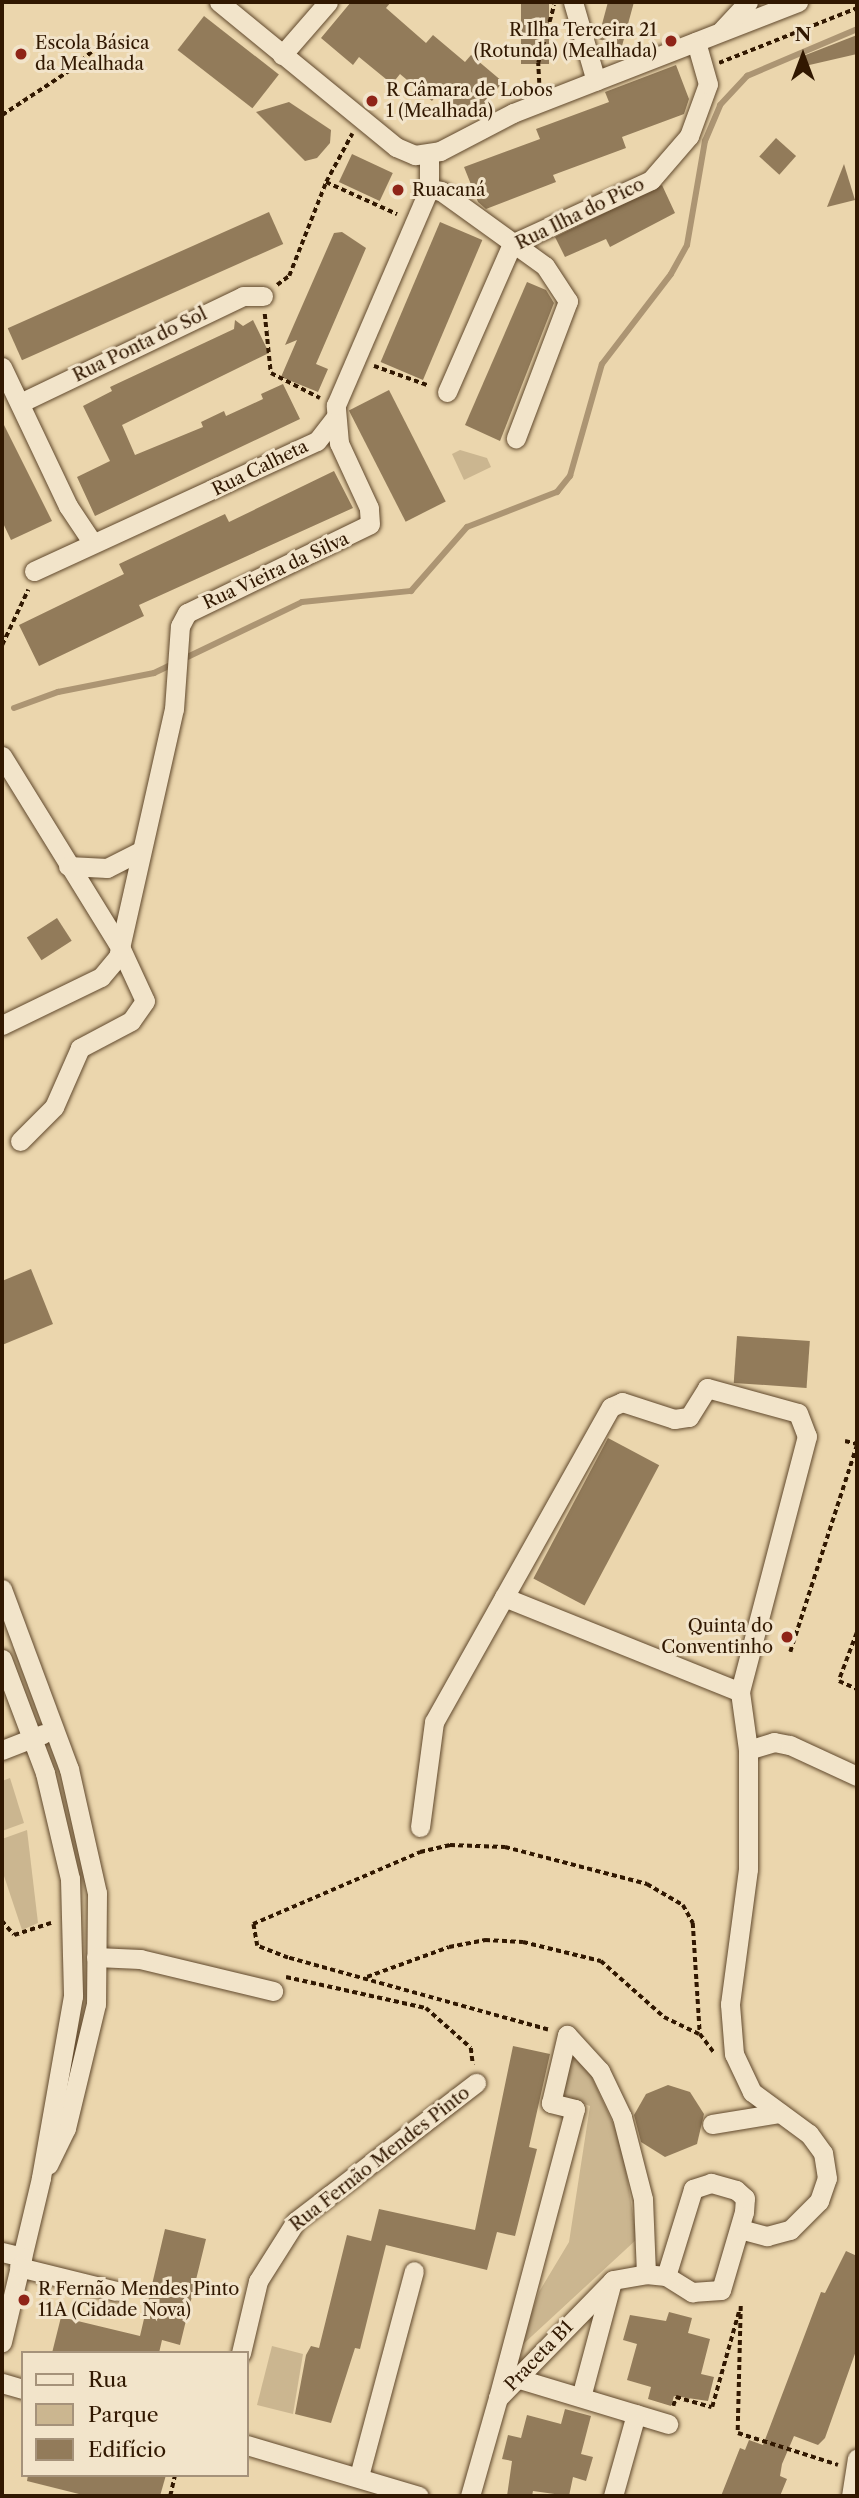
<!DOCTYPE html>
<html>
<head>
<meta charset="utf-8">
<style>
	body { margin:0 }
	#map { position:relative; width:859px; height:2498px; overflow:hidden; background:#ebd6ad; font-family:"Libre Caslon Text",serif }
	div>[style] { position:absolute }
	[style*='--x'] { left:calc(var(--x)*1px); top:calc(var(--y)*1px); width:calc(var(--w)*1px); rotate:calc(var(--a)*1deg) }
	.green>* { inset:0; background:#cbb690 }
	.stream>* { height:6px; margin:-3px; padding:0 3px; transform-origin:3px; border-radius:3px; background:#ac9573 }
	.building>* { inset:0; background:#927b5a; transform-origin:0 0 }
	.path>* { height:3.5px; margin-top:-1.75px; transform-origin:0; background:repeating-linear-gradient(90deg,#311801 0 5px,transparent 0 8.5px) }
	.roads { filter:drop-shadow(0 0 2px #60482c) drop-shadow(0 0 2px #60482c) }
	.minor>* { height:19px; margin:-9.5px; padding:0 9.5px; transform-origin:9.5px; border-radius:9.5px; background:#f2e4ca }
	.dots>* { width:19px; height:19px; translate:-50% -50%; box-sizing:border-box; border:4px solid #f2e4ca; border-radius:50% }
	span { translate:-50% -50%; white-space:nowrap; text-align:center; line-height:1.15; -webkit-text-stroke:6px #f2e4ca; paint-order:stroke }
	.poi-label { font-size:18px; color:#311801 }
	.right { translate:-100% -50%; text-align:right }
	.left { translate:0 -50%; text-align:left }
	.street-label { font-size:18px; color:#311801 }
	.frame { position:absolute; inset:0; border:4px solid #311801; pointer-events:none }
	.legend { position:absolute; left:21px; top:2351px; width:228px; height:126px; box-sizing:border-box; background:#f2e4ca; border:2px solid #a5927a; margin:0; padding:9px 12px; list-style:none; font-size:21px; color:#311801 }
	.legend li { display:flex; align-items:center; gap:14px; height:35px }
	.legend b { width:35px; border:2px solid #a5927a }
	.north { position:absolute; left:768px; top:21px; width:70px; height:70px; -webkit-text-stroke:5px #f2e4ca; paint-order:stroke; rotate:0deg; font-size:19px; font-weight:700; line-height:28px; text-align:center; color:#311801 }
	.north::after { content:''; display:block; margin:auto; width:24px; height:32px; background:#311801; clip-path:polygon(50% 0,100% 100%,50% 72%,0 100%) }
</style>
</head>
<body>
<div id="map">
	<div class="green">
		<div style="clip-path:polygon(460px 450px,487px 458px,491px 467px,464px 480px,452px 454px)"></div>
		<div style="clip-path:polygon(10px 1778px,24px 1823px,2px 1831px,2px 1781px)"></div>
		<div style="clip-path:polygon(27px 1830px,38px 1923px,22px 1930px,2px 1870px,2px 1839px)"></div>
		<div style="clip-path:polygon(570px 2052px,584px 2060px,621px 2141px,637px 2239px,519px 2348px,539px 2292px,569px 2242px,590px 2106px,560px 2096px)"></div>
		<div style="clip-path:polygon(272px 2346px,303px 2354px,293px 2414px,257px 2405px)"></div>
	</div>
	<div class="stream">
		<div style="--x:14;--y:708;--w:47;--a:-20"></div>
		<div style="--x:58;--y:692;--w:98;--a:-11.2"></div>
		<div style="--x:154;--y:673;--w:164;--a:-25.6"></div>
		<div style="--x:302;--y:602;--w:110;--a:-5.8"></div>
		<div style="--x:411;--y:591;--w:85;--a:-48.8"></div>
		<div style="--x:467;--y:527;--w:97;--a:-21.3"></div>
		<div style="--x:557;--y:492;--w:21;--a:-51"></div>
		<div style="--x:570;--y:476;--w:116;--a:-74.1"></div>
		<div style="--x:602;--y:364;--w:113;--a:-52.5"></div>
		<div style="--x:671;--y:274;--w:33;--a:-61"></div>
		<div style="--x:687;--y:245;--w:106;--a:-80.2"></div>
		<div style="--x:705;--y:141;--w:39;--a:-67"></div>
		<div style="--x:720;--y:105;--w:40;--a:-47"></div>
		<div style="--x:747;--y:76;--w:120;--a:-23.1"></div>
	</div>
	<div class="building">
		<div style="clip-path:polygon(351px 2px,391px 2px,386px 8px,426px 43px,433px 35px,465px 62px,471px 55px,503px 82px,472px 119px,439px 92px,432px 101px,400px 74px,392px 84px,359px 57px,353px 65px,321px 38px)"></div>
		<div style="left:521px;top:2px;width:28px;height:62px"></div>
		<div style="clip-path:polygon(608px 2px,634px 2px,622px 46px,598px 39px)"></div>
		<div style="left:204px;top:16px;width:95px;height:43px;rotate:38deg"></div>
		<div style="clip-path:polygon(857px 35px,857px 54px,805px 66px,803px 56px)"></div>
		<div style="clip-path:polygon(676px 65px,689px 99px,684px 114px,622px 137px,626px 148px,553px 175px,556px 182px,486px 209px,478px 202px,464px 167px,540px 139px,536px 129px,609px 102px,605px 92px)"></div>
		<div style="clip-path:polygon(289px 102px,331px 130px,330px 143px,317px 158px,305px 161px,256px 112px)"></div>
		<div style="left:776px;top:138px;width:27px;height:25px;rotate:42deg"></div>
		<div style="left:352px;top:154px;width:45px;height:31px;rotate:25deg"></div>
		<div style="clip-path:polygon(844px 164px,855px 200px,827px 207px)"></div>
		<div style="clip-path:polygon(662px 185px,675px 213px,610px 247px,606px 239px,565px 257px,555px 237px)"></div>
		<div style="left:269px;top:212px;width:35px;height:286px;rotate:66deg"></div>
		<div style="left:440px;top:222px;width:46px;height:152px;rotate:23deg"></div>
		<div style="clip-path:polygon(342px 232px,366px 248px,316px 364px,328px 369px,318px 392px,281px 377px,297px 340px,285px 345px,334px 233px)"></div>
		<div style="clip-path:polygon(527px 282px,546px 290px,554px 303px,500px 441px,465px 425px)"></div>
		<div style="clip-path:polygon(235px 320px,243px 326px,253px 320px,269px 353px,122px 425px,135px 455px,203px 427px,201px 422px,224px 411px,226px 416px,263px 399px,261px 394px,283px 384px,300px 419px,95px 516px,77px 477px,110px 461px,83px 406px,112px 391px,110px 387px,234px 329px)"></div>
		<div style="left:389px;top:390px;width:125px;height:45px;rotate:63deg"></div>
		<div style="clip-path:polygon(2px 421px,52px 521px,11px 540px,2px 521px)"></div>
		<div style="clip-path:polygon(334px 471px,353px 508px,139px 605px,144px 616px,39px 666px,19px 625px,124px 574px,119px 564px,225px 514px,229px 522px)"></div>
		<div style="left:57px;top:918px;width:27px;height:36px;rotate:57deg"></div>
		<div style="clip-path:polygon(31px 1269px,53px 1324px,2px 1345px,2px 1281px)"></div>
		<div style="left:737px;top:1336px;width:73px;height:47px;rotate:4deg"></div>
		<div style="left:608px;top:1438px;width:58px;height:159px;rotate:28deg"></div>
		<div style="clip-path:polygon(513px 2046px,550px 2054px,529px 2147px,537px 2149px,515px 2236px,497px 2232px,487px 2270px,386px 2245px,360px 2349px,355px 2348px,331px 2423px,295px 2414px,306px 2355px,311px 2346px,319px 2348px,347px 2235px,371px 2241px,379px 2209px,475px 2230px)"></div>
		<div style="clip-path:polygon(668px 2085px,690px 2092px,704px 2114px,697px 2144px,665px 2157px,641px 2142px,634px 2115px,646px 2094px)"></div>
		<div style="clip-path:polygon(165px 2229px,206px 2239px,180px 2345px,162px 2340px,159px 2353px,52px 2353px,61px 2317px,140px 2336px)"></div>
		<div style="clip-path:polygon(846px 2251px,857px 2256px,857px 2348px,825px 2438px,818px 2445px,794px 2436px,782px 2464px,780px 2476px,787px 2479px,780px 2496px,721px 2496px,740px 2448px,745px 2450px,749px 2440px,763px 2445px,821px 2292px,825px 2293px)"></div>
		<div style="clip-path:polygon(669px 2312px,692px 2318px,688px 2333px,710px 2339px,701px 2374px,714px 2377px,708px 2401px,674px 2396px,671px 2406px,648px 2399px,651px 2387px,627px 2380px,637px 2344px,623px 2340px,630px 2315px,666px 2321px)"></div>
		<div style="clip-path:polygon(565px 2409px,591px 2416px,581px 2454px,593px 2457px,586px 2481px,573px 2477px,569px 2496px,533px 2491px,532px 2496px,507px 2496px,512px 2461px,502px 2459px,508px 2435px,521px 2438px,527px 2415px,561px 2424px)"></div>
		<div style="clip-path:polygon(28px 2475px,166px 2475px,160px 2496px,87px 2496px,27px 2481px)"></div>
	</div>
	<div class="path">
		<div style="--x:719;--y:63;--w:149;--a:-21.7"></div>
		<div style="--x:539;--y:83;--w:20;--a:-93"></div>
		<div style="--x:538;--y:63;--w:60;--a:-74.6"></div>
		<div style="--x:2;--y:115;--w:87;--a:-33.3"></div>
		<div style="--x:75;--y:67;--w:38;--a:-43"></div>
		<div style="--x:326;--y:182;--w:78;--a:24.3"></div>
		<div style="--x:277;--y:285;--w:15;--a:-37"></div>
		<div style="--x:289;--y:276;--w:101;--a:-68.5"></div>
		<div style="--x:326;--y:182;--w:55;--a:-61.6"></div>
		<div style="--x:265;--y:314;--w:59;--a:84.2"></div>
		<div style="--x:271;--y:373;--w:55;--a:27"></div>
		<div style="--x:374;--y:366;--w:59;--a:19.7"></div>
		<div style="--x:2;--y:645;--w:61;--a:-64.7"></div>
		<div style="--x:845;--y:1441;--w:12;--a:14"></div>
		<div style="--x:857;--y:1633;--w:51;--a:110.6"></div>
		<div style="--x:839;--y:1681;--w:20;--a:24"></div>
		<div style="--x:790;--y:1652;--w:219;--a:-72.1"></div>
		<div style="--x:2;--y:1921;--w:18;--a:49"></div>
		<div style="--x:14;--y:1935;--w:39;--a:-18"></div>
		<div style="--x:286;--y:1977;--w:143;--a:12.5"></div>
		<div style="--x:426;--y:2008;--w:60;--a:41.6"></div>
		<div style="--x:471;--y:2048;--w:17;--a:83"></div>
		<div style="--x:367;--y:1977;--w:87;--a:-20.1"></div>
		<div style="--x:449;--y:1947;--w:37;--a:-11"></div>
		<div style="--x:485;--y:1940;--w:38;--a:3"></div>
		<div style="--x:523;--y:1942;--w:80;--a:13.7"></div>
		<div style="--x:601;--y:1961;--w:84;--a:41.6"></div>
		<div style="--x:664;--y:2017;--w:39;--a:26"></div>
		<div style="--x:548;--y:2030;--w:270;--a:-164.5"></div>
		<div style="--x:288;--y:1958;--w:33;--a:-159"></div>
		<div style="--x:257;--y:1946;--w:22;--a:-100"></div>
		<div style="--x:253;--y:1924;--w:182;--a:-23.3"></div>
		<div style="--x:420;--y:1852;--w:31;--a:-13"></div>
		<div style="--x:450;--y:1845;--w:55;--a:2.1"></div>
		<div style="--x:505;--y:1847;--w:147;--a:14.6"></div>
		<div style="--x:647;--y:1884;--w:42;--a:30.3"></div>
		<div style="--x:683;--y:1905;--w:21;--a:61"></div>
		<div style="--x:693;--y:1923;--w:111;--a:86.4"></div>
		<div style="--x:700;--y:2034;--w:25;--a:53"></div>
		<div style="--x:741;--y:2306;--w:127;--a:91.4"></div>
		<div style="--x:738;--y:2433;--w:105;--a:17.7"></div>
		<div style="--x:673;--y:2406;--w:9;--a:-72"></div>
		<div style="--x:676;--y:2397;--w:37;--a:16"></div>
		<div style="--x:712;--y:2407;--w:100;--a:-74.3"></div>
		<div style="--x:170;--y:2496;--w:22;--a:-77"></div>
	</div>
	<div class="roads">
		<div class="minor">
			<div style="--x:219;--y:2;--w:229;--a:39.3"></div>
			<div style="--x:396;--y:147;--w:21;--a:23"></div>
			<div style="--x:415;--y:155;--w:25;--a:-9"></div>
			<div style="--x:440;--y:151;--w:82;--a:-27.5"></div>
			<div style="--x:513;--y:113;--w:306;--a:-21.3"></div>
			<div style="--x:573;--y:2;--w:82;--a:73.8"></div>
			<div style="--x:722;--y:30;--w:38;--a:-47"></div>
			<div style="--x:282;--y:55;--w:70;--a:-49"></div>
			<div style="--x:429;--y:189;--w:12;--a:9"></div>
			<div style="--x:441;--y:191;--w:128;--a:35.8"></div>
			<div style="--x:545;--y:266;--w:42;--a:56.7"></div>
			<div style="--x:568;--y:301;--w:147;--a:110.8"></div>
			<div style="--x:2;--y:367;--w:154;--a:64.6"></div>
			<div style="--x:68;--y:506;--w:43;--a:56.3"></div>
			<div style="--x:447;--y:392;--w:162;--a:-66.3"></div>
			<div style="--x:512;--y:244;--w:153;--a:-24.7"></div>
			<div style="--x:651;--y:180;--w:58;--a:-49.2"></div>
			<div style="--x:689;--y:136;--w:55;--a:-69.9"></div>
			<div style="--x:708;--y:84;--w:44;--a:-105.9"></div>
			<div style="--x:20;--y:403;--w:247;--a:-25.6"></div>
			<div style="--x:243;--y:296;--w:20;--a:0"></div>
			<div style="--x:34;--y:571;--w:311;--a:-24.7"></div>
			<div style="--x:317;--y:441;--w:29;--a:-52"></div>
			<div style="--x:2;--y:756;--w:227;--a:58.3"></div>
			<div style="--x:121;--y:949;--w:57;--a:65.2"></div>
			<div style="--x:145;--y:1001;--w:24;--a:125"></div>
			<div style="--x:131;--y:1021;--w:58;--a:152.1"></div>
			<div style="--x:80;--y:1048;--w:64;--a:113.8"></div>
			<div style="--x:54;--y:1107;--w:48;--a:135"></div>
			<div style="--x:68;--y:866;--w:39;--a:3"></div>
			<div style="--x:107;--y:868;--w:35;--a:-27"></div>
			<div style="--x:2;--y:1025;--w:110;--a:-25.9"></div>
			<div style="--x:101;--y:977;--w:26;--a:-50"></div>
			<div style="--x:118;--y:957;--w:254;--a:-77.3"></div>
			<div style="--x:174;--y:709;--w:83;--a:-85.9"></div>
			<div style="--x:180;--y:626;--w:15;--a:-62"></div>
			<div style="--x:187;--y:613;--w:203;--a:-25.9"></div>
			<div style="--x:370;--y:524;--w:16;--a:-94"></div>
			<div style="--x:369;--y:508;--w:72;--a:-114.8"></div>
			<div style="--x:339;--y:443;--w:38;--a:-95"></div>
			<div style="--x:336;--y:405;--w:235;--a:-66.7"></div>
			<div style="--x:429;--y:189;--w:35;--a:-90"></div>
			<div style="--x:2;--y:1589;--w:192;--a:69.6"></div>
			<div style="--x:69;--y:1769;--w:127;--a:77.3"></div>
			<div style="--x:97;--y:1893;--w:111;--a:90.5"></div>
			<div style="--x:96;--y:2004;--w:128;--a:103.6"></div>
			<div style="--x:66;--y:2128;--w:41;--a:115.9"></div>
			<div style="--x:504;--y:1597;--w:254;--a:21.9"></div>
			<div style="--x:2;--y:1659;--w:122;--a:69.3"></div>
			<div style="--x:45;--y:1773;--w:109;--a:76.7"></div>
			<div style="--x:70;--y:1879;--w:117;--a:88.5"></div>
			<div style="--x:73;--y:1996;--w:185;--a:100"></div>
			<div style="--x:41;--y:2178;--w:169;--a:103.4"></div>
			<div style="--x:2;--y:1750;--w:44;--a:-21.3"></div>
			<div style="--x:420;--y:1827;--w:106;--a:-82.4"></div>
			<div style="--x:434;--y:1722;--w:361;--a:-60.7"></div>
			<div style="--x:611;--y:1407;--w:12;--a:-24"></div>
			<div style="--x:622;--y:1402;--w:55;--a:18.1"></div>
			<div style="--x:674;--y:1419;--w:15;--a:-8"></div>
			<div style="--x:689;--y:1417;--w:34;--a:-58"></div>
			<div style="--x:707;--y:1388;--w:94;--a:15.4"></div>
			<div style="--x:798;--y:1413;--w:25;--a:69"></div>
			<div style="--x:807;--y:1436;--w:265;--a:104.7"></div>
			<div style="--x:740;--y:1692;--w:59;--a:82.1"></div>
			<div style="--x:96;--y:1957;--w:44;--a:2.6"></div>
			<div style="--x:140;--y:1959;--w:137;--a:13.5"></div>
			<div style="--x:712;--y:2124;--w:69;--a:-9.2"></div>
			<div style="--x:740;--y:2229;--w:28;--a:15"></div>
			<div style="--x:767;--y:2236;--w:24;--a:-15"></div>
			<div style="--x:790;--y:2230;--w:41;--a:-45"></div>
			<div style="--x:819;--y:2201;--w:24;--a:-71"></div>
			<div style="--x:827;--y:2178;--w:25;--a:-99"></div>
			<div style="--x:823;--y:2153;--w:24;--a:-126"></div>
			<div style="--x:809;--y:2134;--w:71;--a:-143.6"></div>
			<div style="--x:752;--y:2092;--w:42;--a:-115.3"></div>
			<div style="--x:734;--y:2054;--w:50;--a:-94.6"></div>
			<div style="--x:730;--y:2004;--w:136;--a:-82.4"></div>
			<div style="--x:748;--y:1869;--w:119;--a:-90"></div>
			<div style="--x:748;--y:1750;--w:27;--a:-17"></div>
			<div style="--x:774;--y:1742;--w:16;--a:11"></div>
			<div style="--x:790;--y:1745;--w:74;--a:24.8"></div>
			<div style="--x:2;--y:2252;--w:21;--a:14"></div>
			<div style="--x:19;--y:2267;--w:100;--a:13.9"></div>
			<div style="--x:241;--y:2353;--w:74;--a:-76.7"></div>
			<div style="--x:258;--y:2281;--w:71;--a:-57.7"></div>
			<div style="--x:296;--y:2221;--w:227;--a:-37.5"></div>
			<div style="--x:516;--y:2378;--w:159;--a:16.8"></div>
			<div style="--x:2;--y:2383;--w:22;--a:16"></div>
			<div style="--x:581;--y:2397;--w:120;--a:-75"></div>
			<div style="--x:498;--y:2398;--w:299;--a:-75.1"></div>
			<div style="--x:575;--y:2109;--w:25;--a:-166"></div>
			<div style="--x:551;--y:2103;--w:70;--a:-76.8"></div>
			<div style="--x:567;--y:2035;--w:49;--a:47.5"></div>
			<div style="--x:600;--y:2071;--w:51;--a:64.4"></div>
			<div style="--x:622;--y:2117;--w:85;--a:75.6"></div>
			<div style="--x:643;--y:2199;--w:75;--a:87.7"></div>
			<div style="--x:247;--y:2445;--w:179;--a:16.5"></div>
			<div style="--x:359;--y:2476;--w:212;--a:-75"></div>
			<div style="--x:470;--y:2496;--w:102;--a:-74.1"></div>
			<div style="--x:498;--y:2398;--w:165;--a:-45.7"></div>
			<div style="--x:613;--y:2280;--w:34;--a:-10"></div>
			<div style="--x:646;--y:2274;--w:20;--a:6"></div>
			<div style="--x:666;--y:2276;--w:31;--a:32"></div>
			<div style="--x:692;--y:2292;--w:29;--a:-4"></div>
			<div style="--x:721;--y:2290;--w:81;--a:-73.6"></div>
			<div style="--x:744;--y:2212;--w:14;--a:-86"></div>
			<div style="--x:745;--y:2198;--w:12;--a:-138"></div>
			<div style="--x:736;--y:2190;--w:26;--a:-164"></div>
			<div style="--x:711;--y:2183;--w:19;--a:162"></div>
			<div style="--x:693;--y:2189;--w:91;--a:107.2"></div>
			<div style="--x:613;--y:2496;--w:85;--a:-74.3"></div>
			<div style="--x:851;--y:2496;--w:38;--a:-81"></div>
		</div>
	</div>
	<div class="dots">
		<div style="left:671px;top:41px;background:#8f2418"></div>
		<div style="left:21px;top:54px;background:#8f2418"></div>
		<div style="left:372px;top:101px;background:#8f2418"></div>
		<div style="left:398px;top:190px;background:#8f2418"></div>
		<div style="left:787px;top:1637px;background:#8f2418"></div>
		<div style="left:24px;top:2300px;background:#8f2418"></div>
	</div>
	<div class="poi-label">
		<span class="right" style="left:657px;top:41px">R Ilha Terceira 21<br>(Rotunda) (Mealhada)</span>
		<span class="left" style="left:35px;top:54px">Escola Básica<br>da Mealhada</span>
		<span class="left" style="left:386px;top:101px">R Câmara de Lobos<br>1 (Mealhada)</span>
		<span class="left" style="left:412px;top:190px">Ruacaná</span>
		<span class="right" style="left:773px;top:1637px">Quinta do<br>Conventinho</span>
		<span class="left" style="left:38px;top:2300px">R Fernão Mendes Pinto<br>11A (Cidade Nova)</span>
	</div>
	<div class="street-label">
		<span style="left:580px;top:214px;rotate:-26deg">Rua Ilha do Pico</span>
		<span style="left:140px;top:345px;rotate:-26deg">Rua Ponta do Sol</span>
		<span style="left:260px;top:468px;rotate:-26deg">Rua Calheta</span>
		<span style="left:276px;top:571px;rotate:-25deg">Rua Vieira da Silva</span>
		<span style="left:380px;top:2159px;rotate:-38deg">Rua Fernão Mendes Pinto</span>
		<span style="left:539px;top:2356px;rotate:-46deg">Praceta B1</span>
	</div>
	<div class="frame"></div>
	<ul class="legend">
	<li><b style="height:9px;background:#f2e4ca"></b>Rua</li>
	<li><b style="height:19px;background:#cbb690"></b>Parque</li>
	<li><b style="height:19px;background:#927b5a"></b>Edifício</li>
	</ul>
	<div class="north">N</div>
</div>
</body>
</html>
